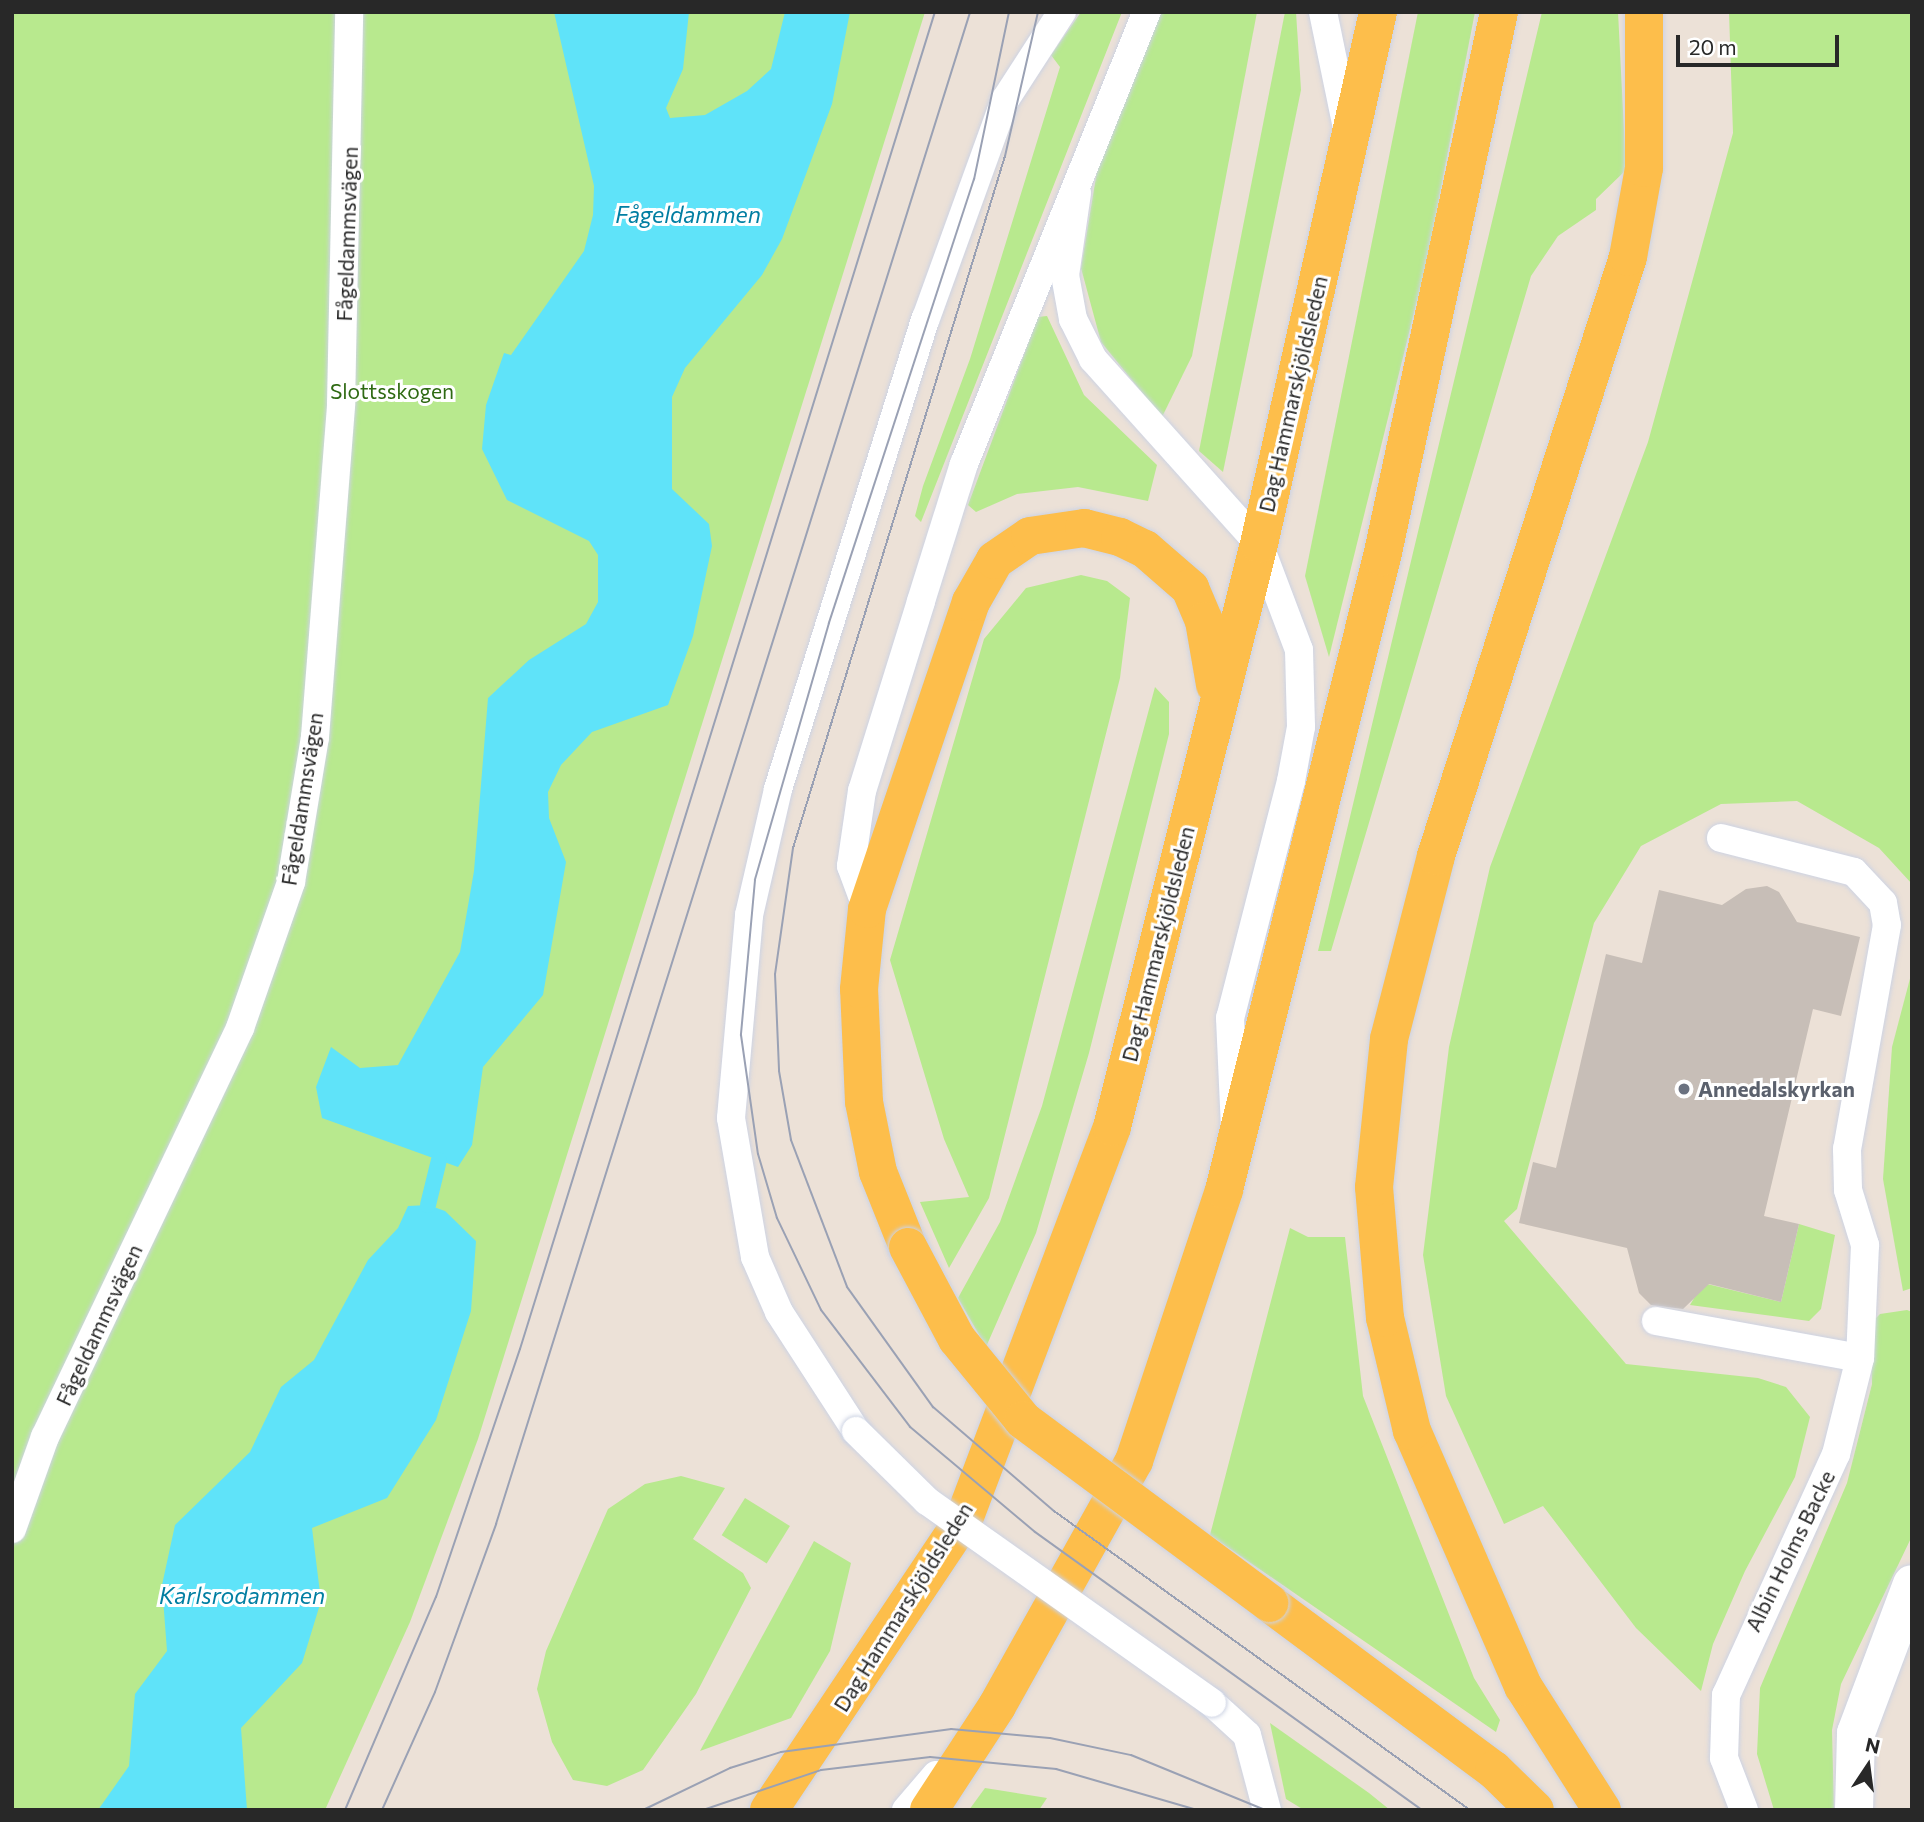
<!DOCTYPE html>
<html>
<head>
<meta charset="utf-8">
<style>
	body { margin:0 }
	#map { position:relative; width:1924px; height:1822px; overflow:hidden; background:#ece1d7; font-family:Commissioner,sans-serif }
	div>[style] { position:absolute }
	[style*='--x'] { left:calc(var(--x)*1px); top:calc(var(--y)*1px); width:calc(var(--w)*1px); rotate:calc(var(--a)*1deg) }
	.green>* { inset:0; background:#b8e98e; transform-origin:0 0 }
	.water>* { inset:0; background:#5fe3f9 }
	.stream>* { height:16px; margin:-8px; padding:0 8px; transform-origin:8px; border-radius:8px; background:#5fe3f9 }
	.building>* { inset:0; background:#c7beb7 }
	.roads { filter:drop-shadow(0 0 2px #cdd3e3) drop-shadow(0 0 2px #cdd3e3) }
	.lane>* { height:28px; margin:-14px; padding:0 14px; transform-origin:14px; border-radius:14px; background:#fff }
	.street>* { height:38px; margin:-19px; padding:0 19px; transform-origin:19px; border-radius:19px; background:#fff }
	.primary>* { height:38px; margin:-19px; padding:0 19px; transform-origin:19px; border-radius:19px; background:#fdbe4b }
	.tram>* { height:2px; margin:-1px; padding:0 1px; transform-origin:1px; border-radius:1px; background:#9aa1b4 }
	.bridges { filter:drop-shadow(0 0 2px #cdd3e3) drop-shadow(0 0 2px #cdd3e3) }
	.lane-bridge>* { height:28px; margin:-14px; padding:0 14px; transform-origin:14px; border-radius:14px; background:#fff }
	.primary-bridge>* { height:38px; margin:-19px; padding:0 19px; transform-origin:19px; border-radius:19px; background:#fdbe4b }
	.dots>* { width:19px; height:19px; translate:-50% -50%; box-sizing:border-box; border:4px solid #fff; border-radius:50% }
	span { translate:-50% -50%; white-space:nowrap; text-align:center; line-height:1.15; -webkit-text-stroke:6px #fff; paint-order:stroke }
	.street-label { font-size:21px; color:#282828 }
	.park-label { font-size:21px; color:#2f6a13 }
	.worship-label { font-size:21px; color:#5b616d; font-weight:700 }
	.left { translate:0 -50%; text-align:left }
	.water-label { font-size:23px; color:#017ea2; font-style:italic }
	.frame { position:absolute; inset:0; border:14px solid #282828; pointer-events:none }
	.north { position:absolute; left:1833px; top:1731px; width:70px; height:70px; -webkit-text-stroke:5px #fff; paint-order:stroke; rotate:13deg; font-size:19px; font-weight:700; line-height:28px; text-align:center; color:#282828 }
	.north::after { content:''; display:block; margin:auto; width:24px; height:32px; background:#282828; clip-path:polygon(50% 0,100% 100%,50% 72%,0 100%) }
	.scale { position:absolute; left:1676px; top:35px; width:163px; height:32px; box-sizing:border-box; border:4px solid #282828; border-top:0; padding-left:9px; font-size:21px; line-height:24px; white-space:nowrap; color:#282828; -webkit-text-stroke:5px #fff; paint-order:stroke }
</style>
</head>
<body>
<div id="map">
	<div class="green">
		<div style="clip-path:polygon(12px 12px,925px 12px,478px 1439px,410px 1622px,325px 1810px,12px 1810px)"></div>
		<div style="clip-path:polygon(1081px 12px,1122px 12px,921px 522px,915px 516px,923px 486px,970px 359px,1060px 67px,1051px 55px)"></div>
		<div style="clip-path:polygon(1159px 12px,1257px 12px,1192px 356px,1162px 417px,1101px 342px,1081px 268px,1098px 165px)"></div>
		<div style="clip-path:polygon(1285px 12px,1296px 12px,1301px 90px,1223px 472px,1199px 451px)"></div>
		<div style="clip-path:polygon(1418px 12px,1475px 12px,1427px 260px,1329px 657px,1305px 576px)"></div>
		<div style="clip-path:polygon(1542px 12px,1618px 12px,1626px 170px,1596px 199px,1596px 210px,1558px 236px,1531px 276px,1331px 951px,1318px 951px)"></div>
		<div style="clip-path:polygon(1729px 12px,1912px 12px,1912px 884px,1879px 848px,1797px 801px,1721px 804px,1641px 846px,1594px 923px,1517px 1209px,1504px 1221px,1626px 1364px,1758px 1378px,1786px 1387px,1810px 1417px,1795px 1477px,1745px 1571px,1713px 1644px,1701px 1691px,1636px 1628px,1543px 1506px,1504px 1524px,1446px 1396px,1423px 1255px,1449px 1047px,1490px 867px,1648px 442px,1733px 133px)"></div>
		<div style="clip-path:polygon(1047px 316px,1084px 395px,1157px 465px,1148px 501px,1078px 487px,1017px 494px,976px 512px,968px 505px,1038px 317px)"></div>
		<div style="clip-path:polygon(1081px 575px,1107px 581px,1130px 598px,1120px 678px,989px 1198px,949px 1268px,920px 1202px,969px 1197px,944px 1139px,890px 960px,984px 639px,1026px 588px)"></div>
		<div style="clip-path:polygon(1155px 687px,1169px 702px,1169px 734px,1089px 1053px,1036px 1233px,986px 1347px,958px 1298px,1000px 1222px,1042px 1106px)"></div>
		<div style="clip-path:polygon(1912px 971px,1912px 1288px,1903px 1291px,1883px 1179px,1892px 1047px)"></div>
		<div style="clip-path:polygon(1799px 1224px,1835px 1235px,1821px 1309px,1809px 1321px,1690px 1305px,1703px 1283px,1781px 1302px)"></div>
		<div style="clip-path:polygon(1290px 1228px,1308px 1237px,1345px 1237px,1363px 1396px,1474px 1678px,1500px 1720px,1496px 1732px,1210px 1535px)"></div>
		<div style="clip-path:polygon(1907px 1310px,1912px 1312px,1912px 1536px,1841px 1684px,1832px 1730px,1834px 1810px,1774px 1810px,1757px 1754px,1760px 1688px,1847px 1483px,1872px 1384px,1870px 1324px,1880px 1314px)"></div>
		<div style="clip-path:polygon(681px 1476px,725px 1488px,693px 1539px,743px 1573px,751px 1588px,696px 1694px,643px 1770px,607px 1786px,573px 1780px,552px 1742px,537px 1689px,546px 1651px,608px 1509px,645px 1484px)"></div>
		<div style="left:745px;top:1498px;width:53px;height:44px;rotate:32deg"></div>
		<div style="clip-path:polygon(814px 1541px,851px 1563px,830px 1651px,791px 1718px,700px 1751px)"></div>
		<div style="clip-path:polygon(1270px 1723px,1369px 1793px,1390px 1810px,1304px 1810px,1286px 1799px)"></div>
		<div style="clip-path:polygon(985px 1788px,1047px 1798px,1039px 1810px,969px 1810px)"></div>
	</div>
	<div class="water">
		<div style="clip-path:polygon(554px 12px,689px 12px,683px 69px,666px 108px,670px 118px,705px 115px,747px 91px,771px 69px,785px 12px,850px 12px,832px 104px,782px 239px,762px 275px,685px 368px,672px 397px,672px 489px,709px 524px,712px 546px,693px 636px,668px 705px,592px 732px,561px 765px,548px 792px,549px 818px,566px 862px,543px 995px,483px 1067px,472px 1145px,458px 1167px,322px 1118px,316px 1087px,331px 1047px,360px 1068px,398px 1065px,460px 952px,474px 871px,488px 698px,529px 660px,586px 624px,598px 602px,598px 555px,589px 541px,507px 500px,482px 449px,486px 405px,504px 353px,511px 355px,584px 251px,593px 215px,594px 186px)"></div>
		<div style="clip-path:polygon(428px 1205px,445px 1211px,476px 1241px,471px 1311px,436px 1420px,387px 1498px,312px 1528px,321px 1601px,302px 1663px,241px 1728px,247px 1810px,98px 1810px,129px 1766px,135px 1694px,167px 1651px,162px 1585px,175px 1525px,250px 1452px,281px 1387px,314px 1360px,368px 1260px,398px 1228px,408px 1206px)"></div>
	</div>
	<div class="stream">
		<div style="--x:428;--y:1205;--w:46;--a:-76.3"></div>
	</div>
	<div class="building">
		<div style="clip-path:polygon(1767px 886px,1779px 892px,1797px 922px,1860px 937px,1841px 1016px,1813px 1009px,1764px 1216px,1799px 1224px,1781px 1302px,1709px 1284px,1683px 1309px,1651px 1305px,1639px 1293px,1627px 1248px,1519px 1223px,1533px 1162px,1556px 1168px,1606px 954px,1642px 963px,1659px 890px,1722px 905px,1746px 889px)"></div>
	</div>
	<div class="roads">
		<div class="lane">
			<div style="--x:1323;--y:12;--w:124;--a:78.3"></div>
			<div style="--x:1077;--y:193;--w:83;--a:98.3"></div>
			<div style="--x:1065;--y:275;--w:45;--a:79.7"></div>
			<div style="--x:1073;--y:319;--w:45;--a:63.4"></div>
			<div style="--x:1093;--y:359;--w:249;--a:48.1"></div>
			<div style="--x:1259;--y:544;--w:113;--a:69.3"></div>
			<div style="--x:1299;--y:650;--w:77;--a:88.5"></div>
			<div style="--x:1301;--y:727;--w:55;--a:100.5"></div>
			<div style="--x:1291;--y:781;--w:245;--a:104.4"></div>
			<div style="--x:1230;--y:1018;--w:111;--a:87.4"></div>
			<div style="--x:1721;--y:838;--w:137;--a:14.3"></div>
			<div style="--x:1854;--y:872;--w:42;--a:46.9"></div>
			<div style="--x:1883;--y:903;--w:22;--a:80"></div>
			<div style="--x:1887;--y:925;--w:228;--a:100.1"></div>
			<div style="--x:1847;--y:1149;--w:41;--a:88.6"></div>
			<div style="--x:1848;--y:1190;--w:58;--a:72.8"></div>
			<div style="--x:1865;--y:1245;--w:113;--a:92.5"></div>
			<div style="--x:1860;--y:1358;--w:99;--a:104"></div>
			<div style="--x:1836;--y:1454;--w:265;--a:114.5"></div>
			<div style="--x:1726;--y:1695;--w:63;--a:91.8"></div>
			<div style="--x:1724;--y:1758;--w:56;--a:69"></div>
			<div style="--x:867;--y:909;--w:46;--a:-110.4"></div>
			<div style="--x:851;--y:866;--w:76;--a:-81.7"></div>
			<div style="--x:862;--y:791;--w:199;--a:-72.7"></div>
			<div style="--x:921;--y:601;--w:144;--a:-72.6"></div>
			<div style="--x:964;--y:464;--w:488;--a:-68"></div>
			<div style="--x:1656;--y:1321;--w:207;--a:10.3"></div>
			<div style="--x:856;--y:1431;--w:142;--a:-122.9"></div>
			<div style="--x:779;--y:1312;--w:60;--a:-113.6"></div>
			<div style="--x:755;--y:1257;--w:141;--a:-99.8"></div>
			<div style="--x:731;--y:1118;--w:204;--a:-84.9"></div>
			<div style="--x:749;--y:915;--w:129;--a:-77"></div>
			<div style="--x:778;--y:789;--w:494;--a:-72.6"></div>
			<div style="--x:926;--y:318;--w:232;--a:-70.1"></div>
			<div style="--x:1005;--y:100;--w:105;--a:-57.1"></div>
			<div style="--x:12;--y:1529;--w:98;--a:-70.3"></div>
			<div style="--x:45;--y:1437;--w:453;--a:-64.5"></div>
			<div style="--x:240;--y:1028;--w:155;--a:-70.7"></div>
			<div style="--x:291;--y:882;--w:147;--a:-80.6"></div>
			<div style="--x:315;--y:737;--w:334;--a:-85.5"></div>
			<div style="--x:341;--y:404;--w:392;--a:-88.8"></div>
			<div style="--x:1212;--y:1703;--w:47;--a:42.4"></div>
			<div style="--x:1247;--y:1735;--w:78;--a:75.1"></div>
			<div style="--x:906;--y:1810;--w:46;--a:-49.4"></div>
		</div>
		<div class="street">
			<div style="--x:1854;--y:1810;--w:77;--a:-88.5"></div>
			<div style="--x:1856;--y:1733;--w:159;--a:-69.4"></div>
		</div>
		<div class="primary">
			<div style="--x:908;--y:1247;--w:81;--a:-111.8"></div>
			<div style="--x:878;--y:1172;--w:71;--a:-101.3"></div>
			<div style="--x:864;--y:1102;--w:113;--a:-92.5"></div>
			<div style="--x:859;--y:989;--w:80;--a:-84.3"></div>
			<div style="--x:867;--y:909;--w:324;--a:-71.3"></div>
			<div style="--x:971;--y:602;--w:48;--a:-60.3"></div>
			<div style="--x:995;--y:560;--w:42;--a:-34.4"></div>
			<div style="--x:1030;--y:536;--w:55;--a:-8.4"></div>
			<div style="--x:1084;--y:528;--w:37;--a:14"></div>
			<div style="--x:1120;--y:537;--w:28;--a:26"></div>
			<div style="--x:1145;--y:549;--w:60;--a:40.9"></div>
			<div style="--x:1190;--y:588;--w:36;--a:67"></div>
			<div style="--x:1204;--y:621;--w:65;--a:80.2"></div>
			<div style="--x:1269;--y:1603;--w:280;--a:36.6"></div>
			<div style="--x:1494;--y:1770;--w:57;--a:44.3"></div>
			<div style="--x:769;--y:1810;--w:350;--a:-56.2"></div>
			<div style="--x:964;--y:1519;--w:419;--a:-69.3"></div>
			<div style="--x:1112;--y:1127;--w:601;--a:-75.85"></div>
			<div style="--x:1259;--y:544;--w:545;--a:-77.39"></div>
			<div style="--x:929;--y:1810;--w:124;--a:-56.8"></div>
			<div style="--x:997;--y:1706;--w:281;--a:-60.8"></div>
			<div style="--x:1134;--y:1461;--w:286;--a:-71.6"></div>
			<div style="--x:1224;--y:1190;--w:652;--a:-75.99"></div>
			<div style="--x:1382;--y:557;--w:557;--a:-77.88"></div>
			<div style="--x:1602;--y:1810;--w:147;--a:-122.5"></div>
			<div style="--x:1523;--y:1686;--w:278;--a:-113.5"></div>
			<div style="--x:1412;--y:1431;--w:116;--a:-103.4"></div>
			<div style="--x:1385;--y:1318;--w:131;--a:-94.8"></div>
			<div style="--x:1374;--y:1187;--w:149;--a:-84.2"></div>
			<div style="--x:1389;--y:1039;--w:189;--a:-75.6"></div>
			<div style="--x:1436;--y:856;--w:629;--a:-72.23"></div>
			<div style="--x:1628;--y:257;--w:90;--a:-79.8"></div>
			<div style="--x:1644;--y:168;--w:156;--a:-90"></div>
		</div>
	</div>
	<div class="tram">
		<div style="--x:1009;--y:12;--w:171;--a:101.8"></div>
		<div style="--x:974;--y:179;--w:467;--a:108.1"></div>
		<div style="--x:829;--y:623;--w:267;--a:106.1"></div>
		<div style="--x:755;--y:880;--w:156;--a:95.2"></div>
		<div style="--x:741;--y:1035;--w:120;--a:81.9"></div>
		<div style="--x:758;--y:1154;--w:67;--a:73.5"></div>
		<div style="--x:777;--y:1218;--w:102;--a:64.4"></div>
		<div style="--x:821;--y:1310;--w:147;--a:52.7"></div>
		<div style="--x:910;--y:1427;--w:163;--a:40"></div>
		<div style="--x:1035;--y:1532;--w:477;--a:35.7"></div>
		<div style="--x:1038;--y:12;--w:148;--a:102.9"></div>
		<div style="--x:1005;--y:156;--w:724;--a:107.03"></div>
		<div style="--x:793;--y:848;--w:127;--a:98.1"></div>
		<div style="--x:775;--y:974;--w:97;--a:87.6"></div>
		<div style="--x:779;--y:1071;--w:70;--a:80.1"></div>
		<div style="--x:791;--y:1140;--w:157;--a:69.1"></div>
		<div style="--x:847;--y:1287;--w:148;--a:54.4"></div>
		<div style="--x:933;--y:1407;--w:160;--a:40.7"></div>
		<div style="--x:1054;--y:1511;--w:512;--a:35.71"></div>
		<div style="--x:345;--y:1810;--w:232;--a:-66.9"></div>
		<div style="--x:436;--y:1597;--w:262;--a:-71.3"></div>
		<div style="--x:520;--y:1349;--w:1400;--a:-72.76"></div>
		<div style="--x:382;--y:1810;--w:129;--a:-65.8"></div>
		<div style="--x:435;--y:1692;--w:179;--a:-70"></div>
		<div style="--x:496;--y:1524;--w:1585;--a:-72.59"></div>
		<div style="--x:643;--y:1810;--w:97;--a:-25.8"></div>
		<div style="--x:730;--y:1768;--w:53;--a:-17.4"></div>
		<div style="--x:781;--y:1752;--w:172;--a:-7.7"></div>
		<div style="--x:951;--y:1729;--w:99;--a:5.2"></div>
		<div style="--x:1050;--y:1738;--w:83;--a:11.9"></div>
		<div style="--x:1131;--y:1755;--w:145;--a:22.3"></div>
		<div style="--x:703;--y:1810;--w:125;--a:-18.7"></div>
		<div style="--x:821;--y:1770;--w:110;--a:-6.8"></div>
		<div style="--x:930;--y:1757;--w:127;--a:5.4"></div>
		<div style="--x:1056;--y:1769;--w:147;--a:16.2"></div>
	</div>
	<div class="bridges">
		<div class="lane-bridge">
			<div style="--x:856;--y:1431;--w:100;--a:44.6"></div>
			<div style="--x:927;--y:1501;--w:349;--a:35.3"></div>
		</div>
		<div class="primary-bridge">
			<div style="--x:908;--y:1247;--w:104;--a:62"></div>
			<div style="--x:957;--y:1339;--w:104;--a:50.8"></div>
			<div style="--x:1023;--y:1420;--w:307;--a:36.6"></div>
		</div>
	</div>
	<div class="dots">
		<div style="left:1684px;top:1089px;background:#6b7280"></div>
	</div>
	<div class="street-label">
		<span style="left:347px;top:234px;rotate:-88deg">Fågeldammsvägen</span>
		<span style="left:1293px;top:394px;rotate:-77deg">Dag Hammarskjöldsleden</span>
		<span style="left:302px;top:799px;rotate:-81deg">Fågeldammsvägen</span>
		<span style="left:1158px;top:944px;rotate:-76deg">Dag Hammarskjöldsleden</span>
		<span style="left:99px;top:1325px;rotate:-65deg">Fågeldammsvägen</span>
		<span style="left:1790px;top:1551px;rotate:-64deg">Albin Holms Backe</span>
		<span style="left:903px;top:1607px;rotate:-58deg">Dag Hammarskjöldsleden</span>
	</div>
	<div class="park-label">
		<span style="left:392px;top:391px">Slottsskogen</span>
	</div>
	<div class="worship-label">
		<span class="left" style="left:1698px;top:1089px">Annedalskyrkan</span>
	</div>
	<div class="water-label">
		<span style="left:688px;top:214px">Fågeldammen</span>
		<span style="left:242px;top:1595px">Karlsrodammen</span>
	</div>
	<div class="frame"></div>
	<div class="north">N</div>
	<div class="scale">20 m</div>
</div>
</body>
</html>
